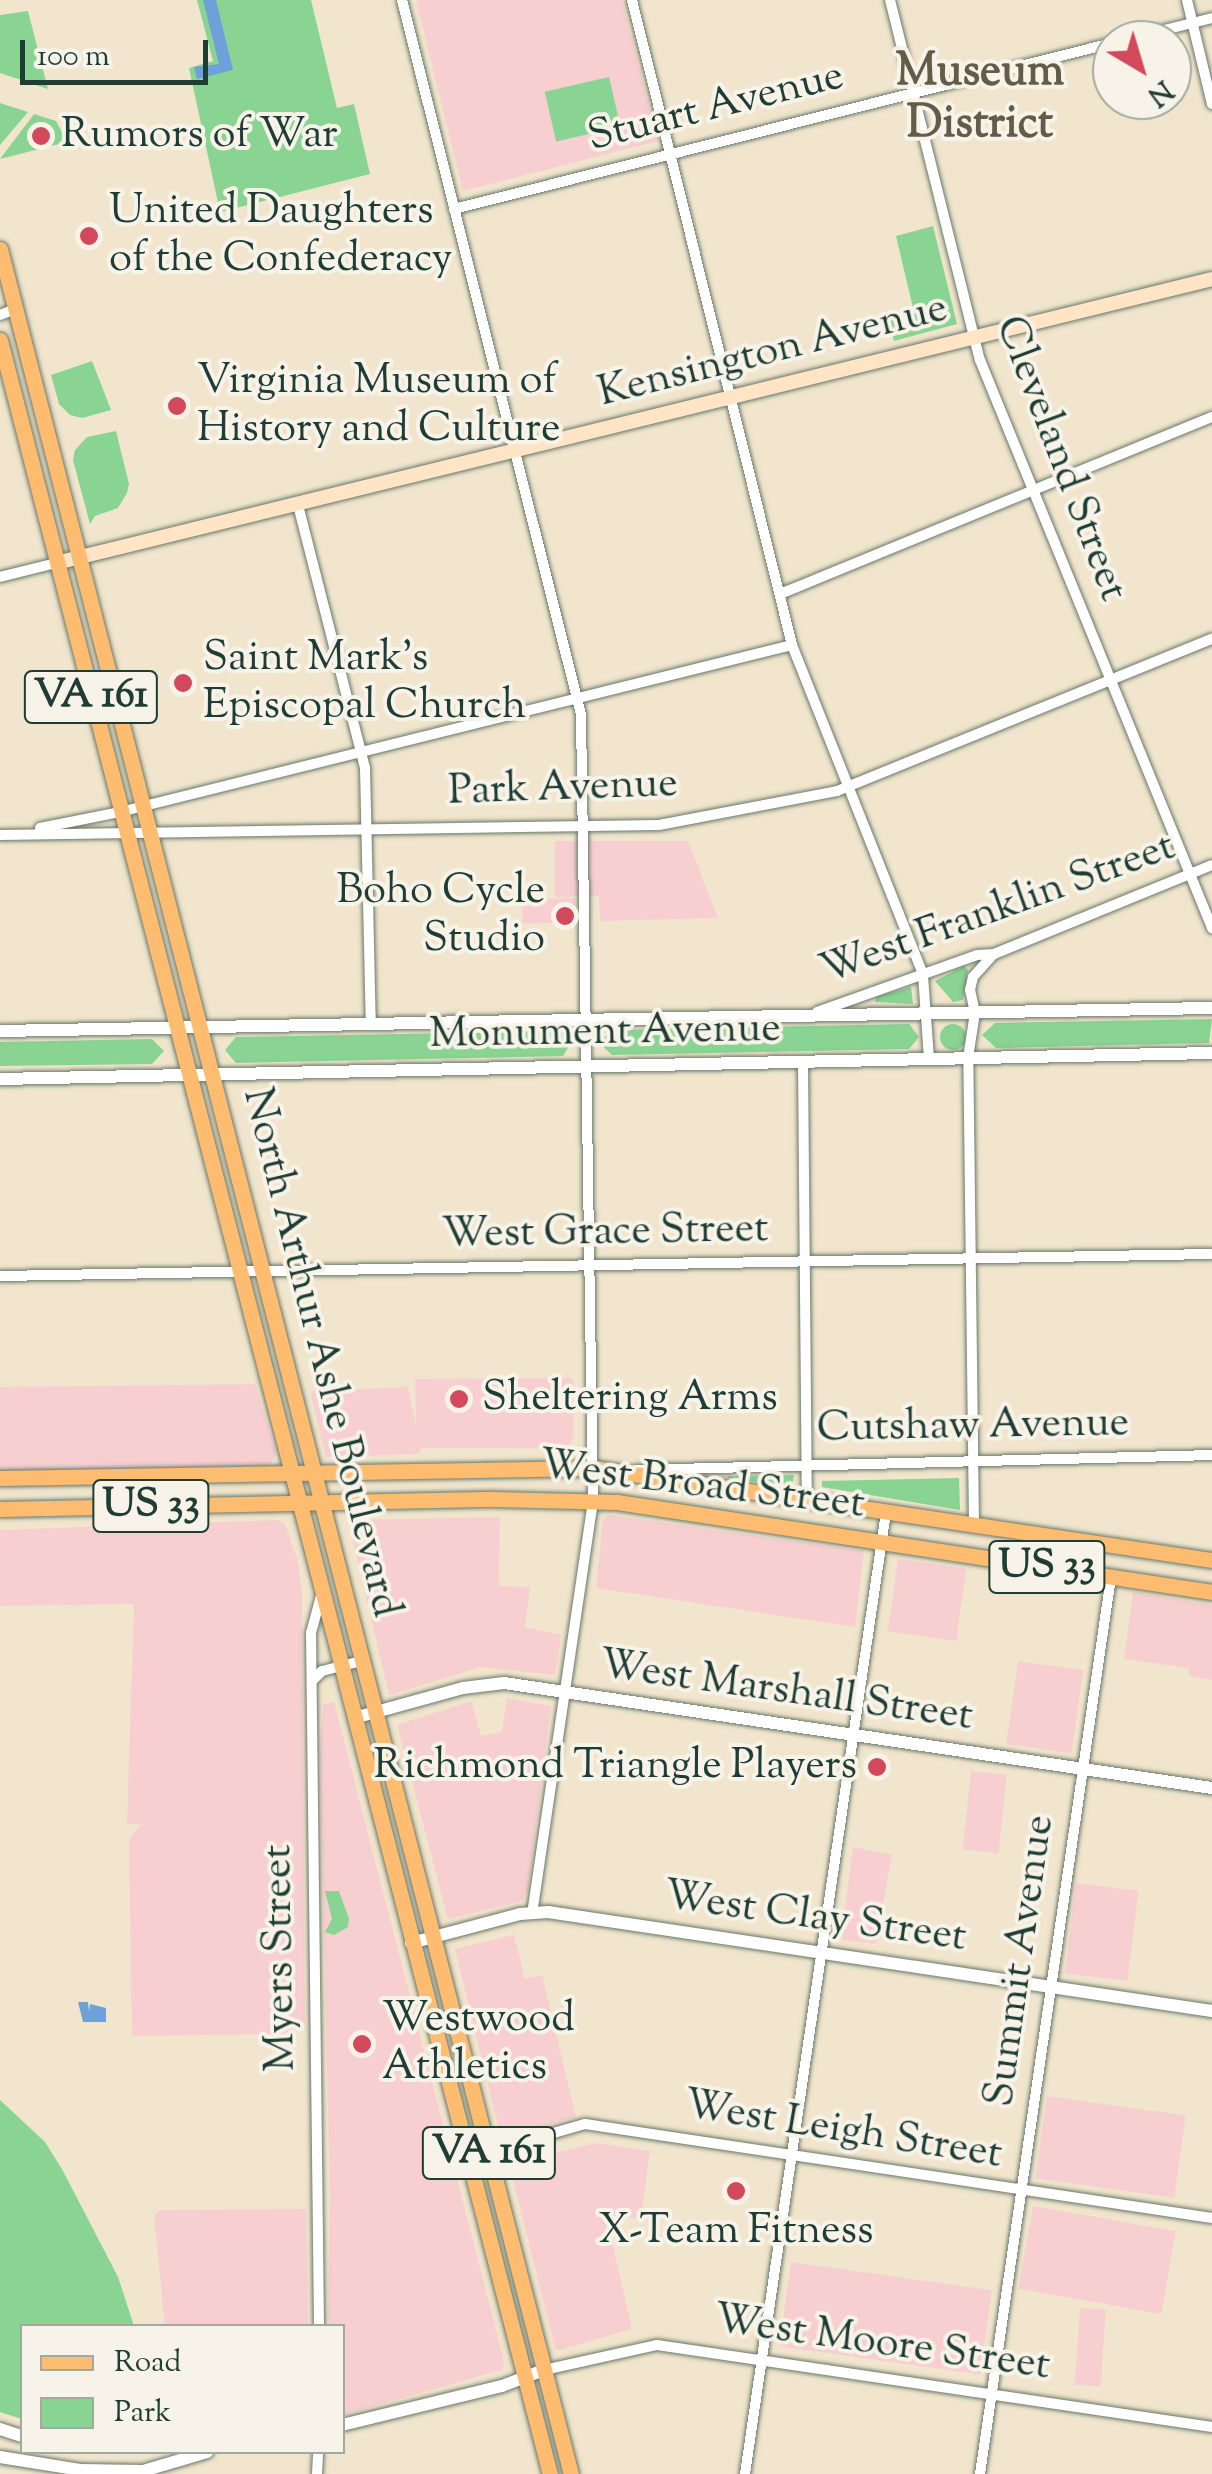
<!DOCTYPE html>
<html>
<head>
<meta charset="utf-8">
<style>
	body { margin:0 }
	#map { position:relative; width:1212px; height:2474px; overflow:hidden; background:#f1e6cd; font-family:"Sorts Mill Goudy",serif }
	div>[style] { position:absolute }
	[style*='--x'] { left:calc(var(--x)*1px); top:calc(var(--y)*1px); width:calc(var(--w)*1px); rotate:calc(var(--a)*1deg) }
	.built>* { inset:0; background:#f7cfd0; transform-origin:0 0 }
	.green>* { inset:0; background:#89d492; transform-origin:0 0 }
	.round { border-radius:50% }
	.water>* { inset:0; background:#6fa0d9 }
	.roads { filter:drop-shadow(0 0 2px #68786a) drop-shadow(0 0 2px #68786a) }
	.minor>* { height:10px; margin:-5px; padding:0 5px; transform-origin:5px; border-radius:5px; background:#fff }
	.tertiary>* { height:12px; margin:-6px; padding:0 6px; transform-origin:6px; border-radius:6px; background:#fff }
	.secondary>* { height:14px; margin:-7px; padding:0 7px; transform-origin:7px; border-radius:7px; background:#ffe4c6 }
	.primary>* { height:15px; margin:-7.5px; padding:0 7.5px; transform-origin:7.5px; border-radius:7.5px; background:#febc70 }
	.dots>* { width:28px; height:28px; translate:-50% -50%; box-sizing:border-box; border:5px solid #f7f3e8; border-radius:50% }
	span { translate:-50% -50%; white-space:nowrap; text-align:center; line-height:1.15; -webkit-text-stroke:8px #f7f3e8; paint-order:stroke }
	.shield-label span { padding:2px 8px; background:#f7f3e8; border:2px solid; border-radius:8px; -webkit-text-stroke-width:0 }
	.shield-label { font-size:40px; color:#1f3d34; font-weight:700 }
	.street-label { font-size:42px; color:#1f3d34 }
	.poi-label { font-size:42px; color:#1f3d34 }
	.left { translate:0 -50%; text-align:left }
	.right { translate:-100% -50%; text-align:right }
	.neighbourhood-label { font-size:45px; color:#625c49; font-weight:700 }
	.legend { position:absolute; left:20px; top:2324px; width:325px; height:130px; box-sizing:border-box; background:#f7f3e8; border:2px solid #a1aaa0; margin:0; padding:12px 18px; list-style:none; font-size:30px; color:#1f3d34 }
	.legend li { display:flex; align-items:center; gap:20px; height:50px }
	.legend b { width:50px; border:2px solid #a1aaa0 }
	.north { position:absolute; left:1092px; top:20px; width:100px; height:100px; box-sizing:border-box; background:#f7f3e8; border:2px solid #a1aaa0; border-radius:50%; rotate:142deg; font-size:28px; font-weight:700; line-height:40px; text-align:center; color:#1f3d34 }
	.north::after { content:''; display:block; margin:auto; width:35px; height:45px; background:#d1495b; clip-path:polygon(50% 0,100% 100%,50% 72%,0 100%) }
	.scale { position:absolute; left:20px; top:40px; width:188px; height:45px; box-sizing:border-box; border:5px solid #1f3d34; border-top:0; padding-left:12px; font-size:30px; line-height:35px; white-space:nowrap; color:#1f3d34; -webkit-text-stroke:8px #f7f3e8; paint-order:stroke }
</style>
</head>
<body>
<div id="map">
	<div class="built">
		<div style="clip-path:polygon(416px 0,622px 0,658px 141px,463px 191px)"></div>
		<div style="clip-path:polygon(555px 841px,688px 841px,718px 918px,600px 921px,599px 896px,555px 897px)"></div>
		<div style="left:575px;top:898px;width:24px;height:53px;rotate:88deg"></div>
		<div style="clip-path:polygon(573px 1378px,573px 1439px,567px 1448px,421px 1448px,418px 1454px,326px 1457px,311px 1396px,312px 1391px,408px 1387px,416px 1426px,415px 1379px)"></div>
		<div style="clip-path:polygon(255px 1384px,277px 1454px,269px 1466px,0 1471px,0 1387px)"></div>
		<div style="clip-path:polygon(609px 1515px,864px 1551px,855px 1627px,596px 1588px,603px 1519px)"></div>
		<div style="clip-path:polygon(500px 1517px,499px 1586px,530px 1587px,525px 1627px,561px 1635px,555px 1675px,481px 1667px,389px 1695px,348px 1520px)"></div>
		<div style="clip-path:polygon(277px 1520px,285px 1524px,298px 1561px,302px 1594px,305px 2025px,283px 2034px,132px 2036px,129px 1849px,130px 1837px,141px 1825px,127px 1823px,134px 1604px,0 1606px,0 1530px)"></div>
		<div style="left:898px;top:1559px;width:69px;height:73px;rotate:8deg"></div>
		<div style="clip-path:polygon(1133px 1592px,1212px 1605px,1212px 1680px,1189px 1676px,1189px 1668px,1124px 1659px)"></div>
		<div style="left:1018px;top:1661px;width:66px;height:84px;rotate:8deg"></div>
		<div style="clip-path:polygon(507px 1698px,551px 1706px,528px 1890px,523px 1901px,448px 1919px,397px 1725px,471px 1701px,481px 1736px,502px 1732px)"></div>
		<div style="clip-path:polygon(334px 1702px,504px 2361px,502px 2370px,343px 2415px,342px 2326px,329px 2326px,328px 2311px,330px 2194px,320px 1757px,323px 1704px)"></div>
		<div style="left:971px;top:1771px;width:36px;height:79px;rotate:6deg"></div>
		<div style="clip-path:polygon(853px 1847px,892px 1855px,876px 1944px,841px 1940px)"></div>
		<div style="left:1076px;top:1883px;width:63px;height:91px;rotate:7deg"></div>
		<div style="clip-path:polygon(514px 1935px,525px 1979px,542px 1975px,576px 2117px,507px 2136px,499px 2130px,455px 1949px)"></div>
		<div style="left:1047px;top:2096px;width:140px;height:83px;rotate:8deg"></div>
		<div style="clip-path:polygon(595px 2143px,650px 2151px,641px 2219px,606px 2215px,632px 2329px,556px 2351px,509px 2164px)"></div>
		<div style="left:1033px;top:2206px;width:145px;height:84px;rotate:10deg"></div>
		<div style="clip-path:polygon(306px 2209px,308px 2326px,165px 2326px,154px 2215px,160px 2210px)"></div>
		<div style="left:791px;top:2262px;width:203px;height:85px;rotate:8deg"></div>
		<div style="left:1080px;top:2308px;width:26px;height:77px;rotate:4deg"></div>
	</div>
	<div class="green">
		<div style="clip-path:polygon(197px 0,311px 0,337px 108px,354px 104px,370px 174px,220px 212px,189px 68px,213px 61px)"></div>
		<div style="clip-path:polygon(28px 11px,48px 89px,0 73px,0 15px)"></div>
		<div style="left:609px;top:77px;width:51px;height:66px;rotate:77deg"></div>
		<div style="clip-path:polygon(0 103px,28px 112px,0 145px)"></div>
		<div style="clip-path:polygon(34px 114px,56px 121px,67px 142px,0 159px)"></div>
		<div style="clip-path:polygon(933px 226px,957px 324px,894px 341px,887px 315px,913px 308px,896px 236px)"></div>
		<div style="clip-path:polygon(92px 361px,111px 410px,82px 418px,70px 415px,59px 404px,51px 375px)"></div>
		<div style="clip-path:polygon(116px 431px,129px 484px,127px 493px,118px 508px,95px 516px,90px 524px,73px 460px,75px 450px,87px 437px)"></div>
		<div style="clip-path:polygon(964px 966px,968px 970px,963px 1000px,953px 1002px,935px 981px)"></div>
		<div style="clip-path:polygon(911px 987px,913px 1004px,875px 1002px,876px 997px)"></div>
		<div style="clip-path:polygon(1212px 1019px,1209px 1043px,996px 1048px,982px 1035px,995px 1023px)"></div>
		<div class="round" style="left:940px;top:1024px;width:26px;height:26px"></div>
		<div style="clip-path:polygon(909px 1024px,919px 1037px,909px 1049px,612px 1055px,599px 1043px,612px 1030px)"></div>
		<div style="clip-path:polygon(563px 1031px,571px 1043px,563px 1056px,236px 1063px,225px 1050px,236px 1037px)"></div>
		<div style="clip-path:polygon(152px 1039px,164px 1051px,152px 1064px,0 1066px,0 1042px)"></div>
		<div style="clip-path:polygon(794px 1475px,792px 1487px,727px 1478px,728px 1476px)"></div>
		<div style="clip-path:polygon(959px 1478px,960px 1510px,822px 1487px,822px 1481px)"></div>
		<div style="clip-path:polygon(325px 1891px,339px 1891px,349px 1919px,348px 1927px,334px 1935px,325px 1932px,332px 1919px)"></div>
		<div style="clip-path:polygon(0 2100px,45px 2142px,63px 2171px,118px 2277px,134px 2326px,22px 2326px,22px 2419px,0 2412px)"></div>
	</div>
	<div class="water">
		<div style="clip-path:polygon(203px 0,216px 0,233px 70px,197px 79px,194px 67px,219px 64px)"></div>
		<div style="clip-path:polygon(78px 2002px,88px 2002px,89px 2011px,90px 2004px,106px 2008px,106px 2022px,83px 2022px)"></div>
	</div>
	<div class="roads">
		<div class="minor">
			<div style="--x:402;--y:0;--w:737;--a:75.94"></div>
			<div style="--x:581;--y:715;--w:786;--a:89.13"></div>
			<div style="--x:593;--y:1501;--w:416;--a:98.4"></div>
			<div style="--x:632;--y:0;--w:665;--a:76.07"></div>
			<div style="--x:792;--y:645;--w:355;--a:68.3"></div>
			<div style="--x:923;--y:975;--w:84;--a:85.9"></div>
			<div style="--x:890;--y:0;--w:371;--a:76"></div>
			<div style="--x:980;--y:360;--w:614;--a:67.78"></div>
			<div style="--x:1187;--y:0;--w:107;--a:76.5"></div>
			<div style="--x:1124;--y:40;--w:91;--a:-14"></div>
			<div style="--x:454;--y:209;--w:679;--a:-14.16"></div>
			<div style="--x:0;--y:315;--w:17;--a:-21"></div>
			<div style="--x:298;--y:505;--w:271;--a:75.7"></div>
			<div style="--x:365;--y:768;--w:256;--a:88.7"></div>
			<div style="--x:0;--y:577;--w:58;--a:-14"></div>
			<div style="--x:780;--y:594;--w:467;--a:-22.3"></div>
			<div style="--x:40;--y:828;--w:82;--a:-11.3"></div>
			<div style="--x:120;--y:812;--w:692;--a:-13.96"></div>
			<div style="--x:0;--y:835;--w:659;--a:-0.87"></div>
			<div style="--x:659;--y:825;--w:181;--a:-10.8"></div>
			<div style="--x:837;--y:791;--w:405;--a:-22.1"></div>
			<div style="--x:817;--y:1012;--w:170;--a:-19.6"></div>
			<div style="--x:977;--y:955;--w:17;--a:-3"></div>
			<div style="--x:994;--y:954;--w:235;--a:-22.2"></div>
			<div style="--x:803;--y:1061;--w:439;--a:89.5"></div>
			<div style="--x:0;--y:1276;--w:1212;--a:-1.04"></div>
			<div style="--x:637;--y:1470;--w:575;--a:-1.49"></div>
			<div style="--x:974;--y:1525;--w:467;--a:-90.7"></div>
			<div style="--x:968;--y:1058;--w:46;--a:-81.2"></div>
			<div style="--x:975;--y:1013;--w:24;--a:-102"></div>
			<div style="--x:970;--y:990;--w:13;--a:-77"></div>
			<div style="--x:973;--y:977;--w:31;--a:-48"></div>
			<div style="--x:312;--y:1681;--w:14;--a:-45"></div>
			<div style="--x:322;--y:1671;--w:40;--a:-14.4"></div>
			<div style="--x:467;--y:2158;--w:123;--a:-16.1"></div>
			<div style="--x:585;--y:2124;--w:634;--a:8.53"></div>
			<div style="--x:319;--y:2326;--w:693;--a:-90.66"></div>
			<div style="--x:311;--y:1633;--w:42;--a:-75"></div>
			<div style="--x:544;--y:2370;--w:116;--a:-12.5"></div>
			<div style="--x:657;--y:2345;--w:561;--a:8.4"></div>
			<div style="--x:317;--y:2474;--w:22;--a:-87"></div>
			<div style="--x:745;--y:2474;--w:972;--a:-81.66"></div>
			<div style="--x:980;--y:2474;--w:907;--a:-81.69"></div>
		</div>
		<div class="tertiary">
			<div style="--x:0;--y:1031;--w:1212;--a:-1.09"></div>
			<div style="--x:0;--y:1079;--w:1212;--a:-1.23"></div>
			<div style="--x:354;--y:1718;--w:113;--a:-15.4"></div>
			<div style="--x:463;--y:1688;--w:41;--a:-7"></div>
			<div style="--x:504;--y:1683;--w:716;--a:8.44"></div>
			<div style="--x:411;--y:1943;--w:113;--a:-14.9"></div>
			<div style="--x:520;--y:1914;--w:28;--a:-4"></div>
			<div style="--x:548;--y:1912;--w:671;--a:8.48"></div>
			<div style="--x:342;--y:2425;--w:165;--a:-13.7"></div>
			<div style="--x:502;--y:2386;--w:45;--a:-20.9"></div>
			<div style="--x:0;--y:2429;--w:23;--a:18"></div>
			<div style="--x:0;--y:2457;--w:81;--a:9.2"></div>
			<div style="--x:80;--y:2470;--w:63;--a:0.9"></div>
			<div style="--x:143;--y:2471;--w:67;--a:-16.5"></div>
		</div>
		<div class="secondary">
			<div style="--x:56;--y:563;--w:1190;--a:-13.8"></div>
		</div>
		<div class="primary">
			<div style="--x:0;--y:249;--w:2297;--a:75.61"></div>
			<div style="--x:0;--y:340;--w:2204;--a:75.55"></div>
			<div style="--x:0;--y:1478;--w:594;--a:-0.96"></div>
			<div style="--x:594;--y:1468;--w:625;--a:8.47"></div>
			<div style="--x:0;--y:1509;--w:494;--a:-1.2"></div>
			<div style="--x:494;--y:1499;--w:123;--a:1.4"></div>
			<div style="--x:617;--y:1502;--w:602;--a:8.6"></div>
		</div>
	</div>
	<div class="dots">
		<div style="left:41px;top:136px;background:#d1495b"></div>
		<div style="left:89px;top:236px;background:#d1495b"></div>
		<div style="left:177px;top:406px;background:#d1495b"></div>
		<div style="left:183px;top:683px;background:#d1495b"></div>
		<div style="left:565px;top:916px;background:#d1495b"></div>
		<div style="left:459px;top:1399px;background:#d1495b"></div>
		<div style="left:877px;top:1767px;background:#d1495b"></div>
		<div style="left:362px;top:2044px;background:#d1495b"></div>
		<div style="left:736px;top:2191px;background:#d1495b"></div>
	</div>
	<div class="shield-label">
		<span style="left:91px;top:697px">VA 161</span>
		<span style="left:151px;top:1506px">US 33</span>
		<span style="left:1047px;top:1567px">US 33</span>
		<span style="left:489px;top:2153px">VA 161</span>
	</div>
	<div class="street-label">
		<span style="left:716px;top:108px;rotate:-14deg">Stuart Avenue</span>
		<span style="left:773px;top:352px;rotate:-14deg">Kensington Avenue</span>
		<span style="left:1060px;top:459px;rotate:69deg">Cleveland Street</span>
		<span style="left:563px;top:789px;rotate:-2deg">Park Avenue</span>
		<span style="left:998px;top:910px;rotate:-20deg">West Franklin Street</span>
		<span style="left:605px;top:1033px;rotate:-1deg">Monument Avenue</span>
		<span style="left:605px;top:1233px;rotate:-1deg">West Grace Street</span>
		<span style="left:320px;top:1353px;rotate:76deg">North Arthur Ashe Boulevard</span>
		<span style="left:973px;top:1427px;rotate:-1deg">Cutshaw Avenue</span>
		<span style="left:702px;top:1486px;rotate:7deg">West Broad Street</span>
		<span style="left:786px;top:1692px;rotate:8deg">West Marshall Street</span>
		<span style="left:815px;top:1918px;rotate:8deg">West Clay Street</span>
		<span style="left:281px;top:1958px;rotate:-91deg">Myers Street</span>
		<span style="left:1021px;top:1961px;rotate:-82deg">Summit Avenue</span>
		<span style="left:843px;top:2131px;rotate:9deg">West Leigh Street</span>
		<span style="left:882px;top:2344px;rotate:8deg">West Moore Street</span>
	</div>
	<div class="poi-label">
		<span class="left" style="left:61px;top:136px">Rumors of War</span>
		<span class="left" style="left:109px;top:236px">United Daughters<br>of the Confederacy</span>
		<span class="left" style="left:197px;top:406px">Virginia Museum of<br>History and Culture</span>
		<span class="left" style="left:203px;top:683px">Saint Mark's<br>Episcopal Church</span>
		<span class="right" style="left:545px;top:916px">Boho Cycle<br>Studio</span>
		<span class="left" style="left:482px;top:1399px">Sheltering Arms</span>
		<span class="right" style="left:857px;top:1767px">Richmond Triangle Players</span>
		<span class="left" style="left:382px;top:2044px">Westwood<br>Athletics</span>
		<span style="left:736px;top:2232px">X-Team Fitness</span>
	</div>
	<div class="neighbourhood-label">
		<span style="left:980px;top:100px">Museum<br>District</span>
	</div>
	<ul class="legend">
	<li><b style="height:12px;background:#febc70"></b>Road</li>
	<li><b style="height:28px;background:#89d492"></b>Park</li>
	</ul>
	<div class="north">N</div>
	<div class="scale">100 m</div>
</div>
</body>
</html>
